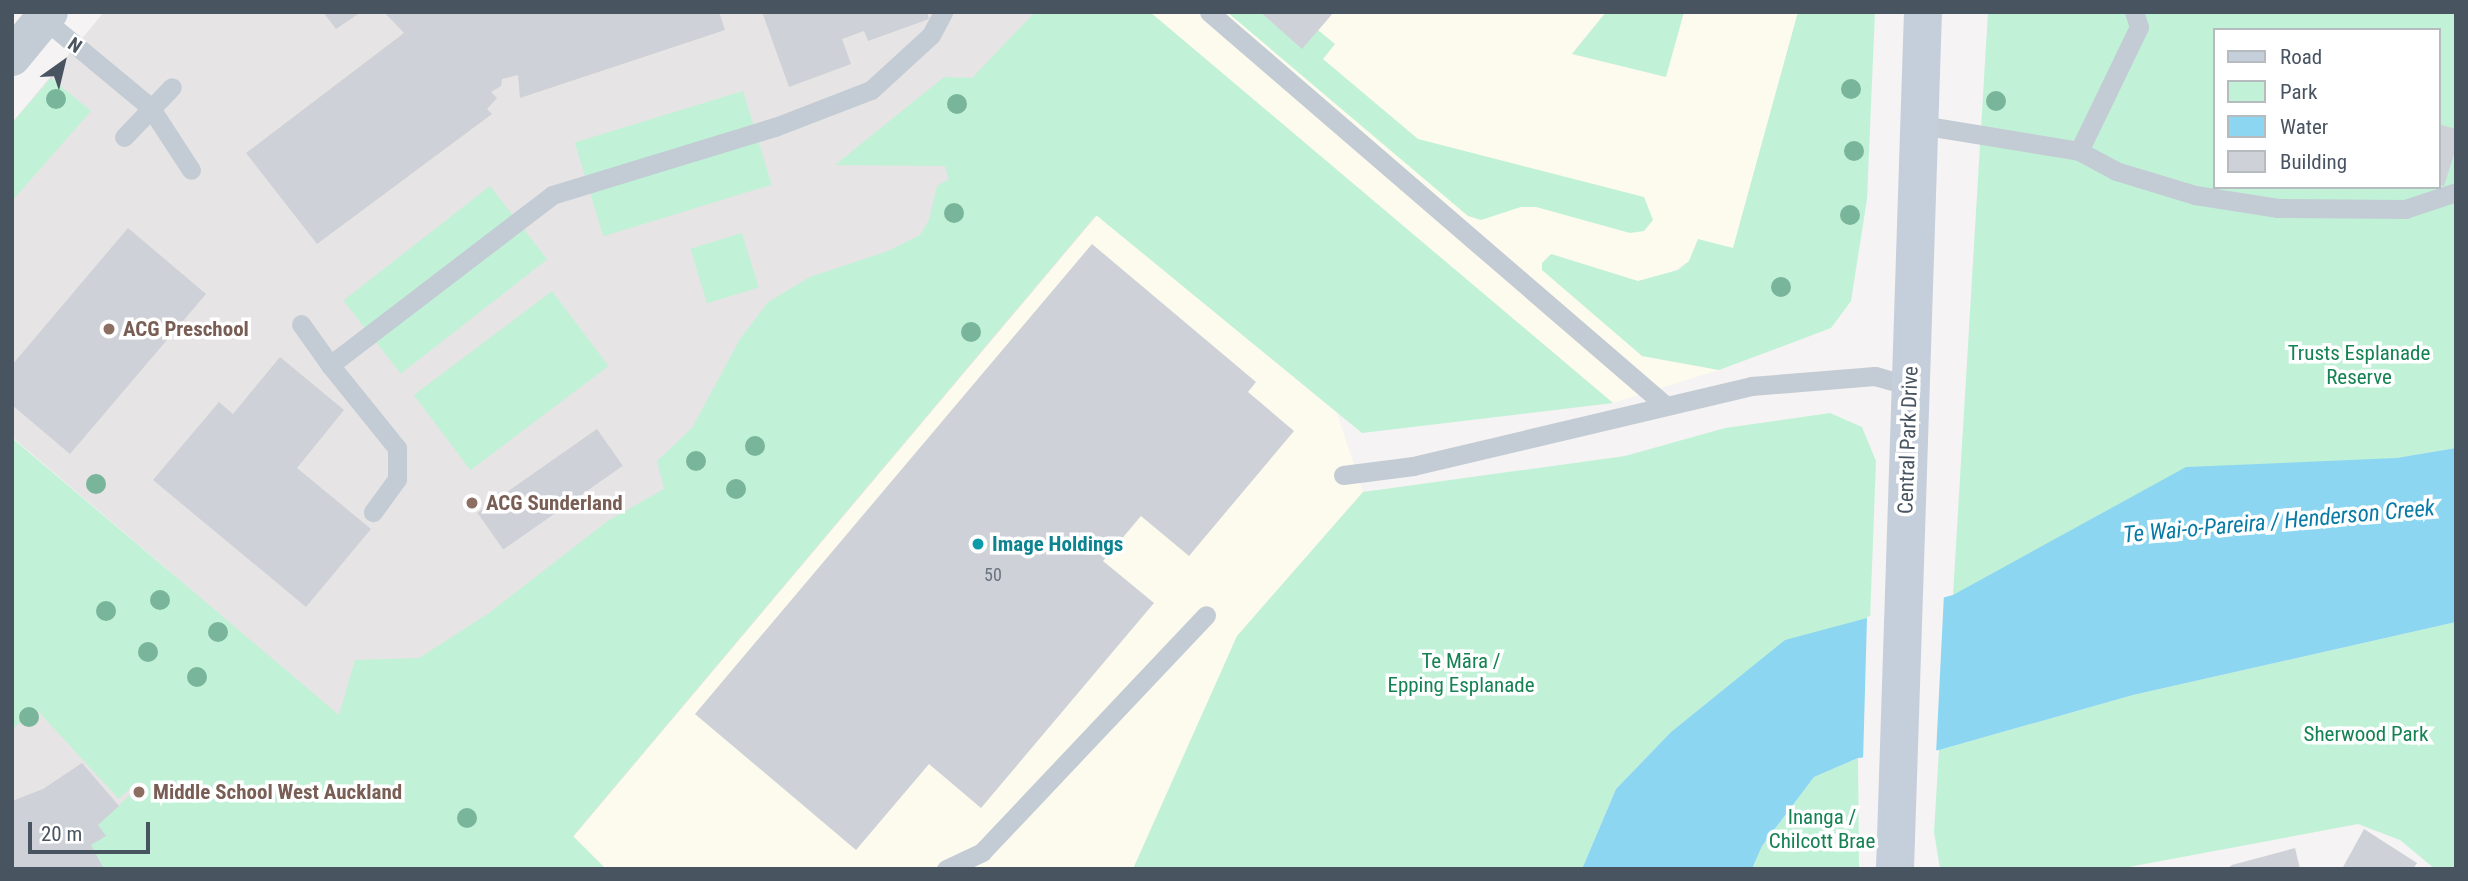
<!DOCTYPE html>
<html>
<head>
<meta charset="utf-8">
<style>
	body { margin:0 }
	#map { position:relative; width:2468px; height:881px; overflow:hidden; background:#f5f3f3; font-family:"Roboto Condensed",sans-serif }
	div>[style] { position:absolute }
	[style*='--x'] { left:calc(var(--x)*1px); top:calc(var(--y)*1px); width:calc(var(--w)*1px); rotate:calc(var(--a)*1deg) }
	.commercial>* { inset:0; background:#fdfaee }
	.education>* { inset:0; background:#e6e4e4 }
	.green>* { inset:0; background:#c1f2d7; transform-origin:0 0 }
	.water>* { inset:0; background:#8dd6f1 }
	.pier>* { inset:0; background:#f5f3f3 }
	.building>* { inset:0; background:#ced1d7; transform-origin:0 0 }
	.service>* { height:19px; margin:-9.5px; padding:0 9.5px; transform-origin:9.5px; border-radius:9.5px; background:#c3ccd4 }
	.minor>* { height:38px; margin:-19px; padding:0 19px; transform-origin:19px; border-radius:19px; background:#c3ccd4 }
	.secondary>* { height:38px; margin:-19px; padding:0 19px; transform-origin:19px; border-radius:19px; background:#c5cedb }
	.trees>* { width:20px; height:20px; margin:-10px; border-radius:50%; background:#79b59a }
	.dots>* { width:19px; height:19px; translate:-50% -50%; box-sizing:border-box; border:4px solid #fff; border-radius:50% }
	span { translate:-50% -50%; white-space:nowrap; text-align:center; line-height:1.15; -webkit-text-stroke:7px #fff; paint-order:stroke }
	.number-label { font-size:18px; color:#6a737e }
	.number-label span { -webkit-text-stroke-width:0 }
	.education-label { font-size:21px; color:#785e54; font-weight:700 }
	.left { translate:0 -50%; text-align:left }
	.park-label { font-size:21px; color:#148252 }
	.street-label { font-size:21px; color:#495461 }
	.culture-label { font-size:21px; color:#0d838f; font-weight:700 }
	.water-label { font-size:23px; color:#077ba6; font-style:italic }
	.frame { position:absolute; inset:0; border:14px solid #495461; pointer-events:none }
	.legend { position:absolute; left:2213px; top:28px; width:228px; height:161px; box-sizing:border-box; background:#fff; border:2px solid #b6bbc0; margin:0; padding:9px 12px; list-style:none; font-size:21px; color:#495461 }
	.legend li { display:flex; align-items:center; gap:14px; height:35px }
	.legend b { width:35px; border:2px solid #b6bbc0 }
	.north { position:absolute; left:28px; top:28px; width:70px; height:70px; -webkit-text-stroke:5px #fff; paint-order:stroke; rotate:34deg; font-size:19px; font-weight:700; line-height:28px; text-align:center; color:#495461 }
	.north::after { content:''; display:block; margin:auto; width:24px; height:32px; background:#495461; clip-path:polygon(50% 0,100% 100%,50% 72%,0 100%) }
	.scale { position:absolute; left:28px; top:822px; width:122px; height:32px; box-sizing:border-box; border:4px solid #495461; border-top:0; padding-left:9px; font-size:21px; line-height:24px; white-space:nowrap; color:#495461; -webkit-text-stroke:5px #fff; paint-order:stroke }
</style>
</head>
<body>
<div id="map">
	<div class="commercial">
		<div style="clip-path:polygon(1150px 12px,1606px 12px,1572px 53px,1665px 77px,1684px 12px,1798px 12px,1733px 248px,1689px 261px,1667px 275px,1637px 281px,1552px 254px,1642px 356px,1719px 370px,1613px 403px)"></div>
		<div style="clip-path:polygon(1097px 215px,1337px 413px,1363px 492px,1237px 636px,1133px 869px,606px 869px,573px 837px)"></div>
	</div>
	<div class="education">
		<div style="clip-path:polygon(104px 12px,1150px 12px,1097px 215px,546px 869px,12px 869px,12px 625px,167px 569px,12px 437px,12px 123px)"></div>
	</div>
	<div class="green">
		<div style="clip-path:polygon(1035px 12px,1150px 12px,1613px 403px,1362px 433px,1096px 215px,573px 836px,606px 869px,104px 869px,91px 845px,98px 825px,133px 792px,129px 789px,119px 799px,37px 710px,12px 729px,12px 438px,339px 715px,355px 660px,419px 658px,489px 613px,609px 520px,664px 489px,657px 461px,692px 428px,740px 339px,768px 302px,810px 277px,888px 251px,920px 235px,929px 220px,937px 186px,949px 179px,945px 166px,835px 165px,944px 77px,972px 78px)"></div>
		<div style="clip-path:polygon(1227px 12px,1260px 12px,1302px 48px,1318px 30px,1335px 44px,1323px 59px,1418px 139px,1644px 197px,1653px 220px,1644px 231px,1630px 233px,1536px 207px,1521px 207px,1481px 220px,1468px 216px)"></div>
		<div style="clip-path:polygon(1606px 12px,1684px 12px,1666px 77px,1572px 54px)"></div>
		<div style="clip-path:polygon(1798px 12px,1875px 12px,1867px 199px,1851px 301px,1831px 328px,1719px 370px,1642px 356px,1542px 270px,1542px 263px,1551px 254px,1638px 281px,1678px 270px,1689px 261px,1698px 239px,1733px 248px)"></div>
		<div style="clip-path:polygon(evenodd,1988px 12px,2456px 12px,2456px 448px,2396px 458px,1953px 595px,1988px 12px,2214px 30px,2438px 30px,2438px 187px,2214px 187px,2214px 30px)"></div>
		<div style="clip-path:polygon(51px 78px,91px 111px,12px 201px,12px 123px)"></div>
		<div style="left:743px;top:91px;width:98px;height:176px;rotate:73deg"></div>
		<div style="left:490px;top:186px;width:93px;height:186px;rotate:52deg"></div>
		<div style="left:742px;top:233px;width:57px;height:54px;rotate:73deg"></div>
		<div style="left:552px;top:291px;width:94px;height:173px;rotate:53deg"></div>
		<div style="clip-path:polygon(1830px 413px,1862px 427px,1876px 461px,1870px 620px,1785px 641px,1671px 732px,1616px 789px,1582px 869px,1133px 869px,1237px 636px,1363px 492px,1625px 456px,1725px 428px)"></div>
		<div style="clip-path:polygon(2456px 622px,2456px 869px,2435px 869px,2400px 840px,2358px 824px,2118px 869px,1940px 869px,1934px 832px,1939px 750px,2133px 695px)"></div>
		<div style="clip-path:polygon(1858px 758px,1859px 869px,1752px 869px,1762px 846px,1814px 777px)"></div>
	</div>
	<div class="water">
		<div style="clip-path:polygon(2456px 448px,2456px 622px,2133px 695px,1939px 750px,1858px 758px,1814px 777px,1762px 846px,1752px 869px,1582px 869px,1616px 789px,1671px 732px,1785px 640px,1953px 595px,2186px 467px,2396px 458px)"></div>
	</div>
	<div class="pier">
		<div style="clip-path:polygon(1944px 594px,1936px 754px,1863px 761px,1867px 617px)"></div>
	</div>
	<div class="building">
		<div style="clip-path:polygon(323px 12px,361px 12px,336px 29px)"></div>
		<div style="clip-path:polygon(384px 12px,719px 12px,725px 30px,520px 98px,518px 75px,502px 79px,501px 86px,491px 92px,497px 98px,487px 109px,492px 114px,317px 244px,246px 153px,404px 33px)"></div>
		<div style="clip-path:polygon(762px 12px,927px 12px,929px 19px,868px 41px,864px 31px,842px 39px,851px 64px,789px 87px)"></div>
		<div style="clip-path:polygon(1260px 12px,1334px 12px,1302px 49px)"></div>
		<div style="clip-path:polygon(2438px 124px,2456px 129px,2456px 148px,2444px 186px,2438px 185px)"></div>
		<div style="clip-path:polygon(128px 228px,206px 294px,70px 454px,12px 405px,12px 365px)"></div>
		<div style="clip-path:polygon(1092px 244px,1256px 382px,1248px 392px,1294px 431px,1189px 556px,1141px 516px,1103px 561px,1154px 603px,981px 808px,929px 764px,856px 850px,695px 714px)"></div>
		<div style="clip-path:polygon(280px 357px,344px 410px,297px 468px,371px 529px,306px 607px,153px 480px,219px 402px,233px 414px)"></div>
		<div style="left:597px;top:429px;width:45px;height:146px;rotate:55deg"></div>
		<div style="clip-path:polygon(82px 763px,119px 806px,98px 825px,106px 836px,91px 845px,104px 869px,12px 869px,12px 801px,43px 789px)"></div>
		<div style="clip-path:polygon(2364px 829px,2417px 863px,2413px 869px,2342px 869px)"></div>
		<div style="clip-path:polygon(2295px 848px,2300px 869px,2227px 869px,2232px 865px)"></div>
	</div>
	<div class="service">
		<div style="--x:1209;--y:12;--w:602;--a:40.76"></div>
		<div style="--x:44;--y:19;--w:138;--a:39.7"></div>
		<div style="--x:150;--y:107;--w:75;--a:56.9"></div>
		<div style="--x:1921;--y:125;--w:160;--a:9.3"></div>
		<div style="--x:2079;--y:151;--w:42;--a:28.4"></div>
		<div style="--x:2116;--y:171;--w:83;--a:16.9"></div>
		<div style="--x:2195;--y:195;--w:84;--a:8.9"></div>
		<div style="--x:2278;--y:208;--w:127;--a:0.5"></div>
		<div style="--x:2405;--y:209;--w:54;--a:-18.4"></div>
		<div style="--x:124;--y:137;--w:69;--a:-46.2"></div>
		<div style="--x:2079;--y:151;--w:138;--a:-64.2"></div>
		<div style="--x:2139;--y:27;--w:16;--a:-108"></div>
		<div style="--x:301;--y:324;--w:50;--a:54.7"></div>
		<div style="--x:330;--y:365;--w:280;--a:-37.4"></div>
		<div style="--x:552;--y:195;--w:233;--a:-17"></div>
		<div style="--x:775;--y:127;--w:103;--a:-21.1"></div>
		<div style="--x:871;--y:90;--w:81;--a:-42.5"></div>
		<div style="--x:931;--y:35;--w:26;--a:-62"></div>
		<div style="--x:330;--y:365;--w:107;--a:51.1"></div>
		<div style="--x:397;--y:448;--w:31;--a:90"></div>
		<div style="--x:397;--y:479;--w:41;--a:126"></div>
		<div style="--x:1343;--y:475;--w:71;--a:-7.3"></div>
		<div style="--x:1413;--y:466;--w:347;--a:-13.3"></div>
		<div style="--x:1751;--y:386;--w:124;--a:-4.6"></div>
		<div style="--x:1875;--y:376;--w:36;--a:16"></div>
		<div style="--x:946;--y:869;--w:40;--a:-25"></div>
		<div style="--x:982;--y:852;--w:326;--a:-46.6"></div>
	</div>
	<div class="minor">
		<div style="--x:12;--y:57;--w:58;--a:-50.6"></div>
	</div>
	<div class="secondary">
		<div style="--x:1895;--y:869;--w:857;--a:-88.13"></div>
	</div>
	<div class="trees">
		<div style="left:1851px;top:89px"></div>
		<div style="left:56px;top:99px"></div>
		<div style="left:1996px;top:101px"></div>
		<div style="left:957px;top:104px"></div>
		<div style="left:1854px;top:151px"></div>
		<div style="left:954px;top:213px"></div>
		<div style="left:1850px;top:215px"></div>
		<div style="left:1781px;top:287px"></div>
		<div style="left:971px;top:332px"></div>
		<div style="left:755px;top:446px"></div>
		<div style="left:696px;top:461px"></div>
		<div style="left:96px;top:484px"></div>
		<div style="left:736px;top:489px"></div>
		<div style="left:160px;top:600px"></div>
		<div style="left:106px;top:611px"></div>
		<div style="left:218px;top:632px"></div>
		<div style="left:148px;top:652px"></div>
		<div style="left:197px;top:677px"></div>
		<div style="left:29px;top:717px"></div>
		<div style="left:467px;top:818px"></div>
	</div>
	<div class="dots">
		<div style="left:109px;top:329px;background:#8d6e63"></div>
		<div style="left:472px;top:503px;background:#8d6e63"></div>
		<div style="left:978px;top:544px;background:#0f9aa8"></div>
		<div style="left:139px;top:792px;background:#8d6e63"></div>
	</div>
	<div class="number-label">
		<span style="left:993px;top:575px">50</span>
	</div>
	<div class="education-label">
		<span class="left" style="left:123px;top:329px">ACG Preschool</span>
		<span class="left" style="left:486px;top:503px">ACG Sunderland</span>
		<span class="left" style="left:153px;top:792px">Middle School West Auckland</span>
	</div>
	<div class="park-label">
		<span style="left:2359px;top:365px">Trusts Esplanade<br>Reserve</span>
		<span style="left:1461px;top:673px">Te Māra /<br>Epping Esplanade</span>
		<span style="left:2366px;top:734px">Sherwood Park</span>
		<span style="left:1822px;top:829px">Inanga /<br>Chilcott Brae</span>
	</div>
	<div class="street-label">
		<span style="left:1908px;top:440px;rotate:-88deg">Central Park Drive</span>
	</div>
	<div class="culture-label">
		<span class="left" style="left:992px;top:544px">Image Holdings</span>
	</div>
	<div class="water-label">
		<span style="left:2279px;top:522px;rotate:-5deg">Te Wai-o-Pareira / Henderson Creek</span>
	</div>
	<div class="frame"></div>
	<ul class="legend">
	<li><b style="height:9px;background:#c5cedb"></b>Road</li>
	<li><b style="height:19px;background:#c1f2d7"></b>Park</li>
	<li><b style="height:19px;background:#8dd6f1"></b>Water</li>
	<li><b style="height:19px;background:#ced1d7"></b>Building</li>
	</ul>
	<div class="north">N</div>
	<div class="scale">20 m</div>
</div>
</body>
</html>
